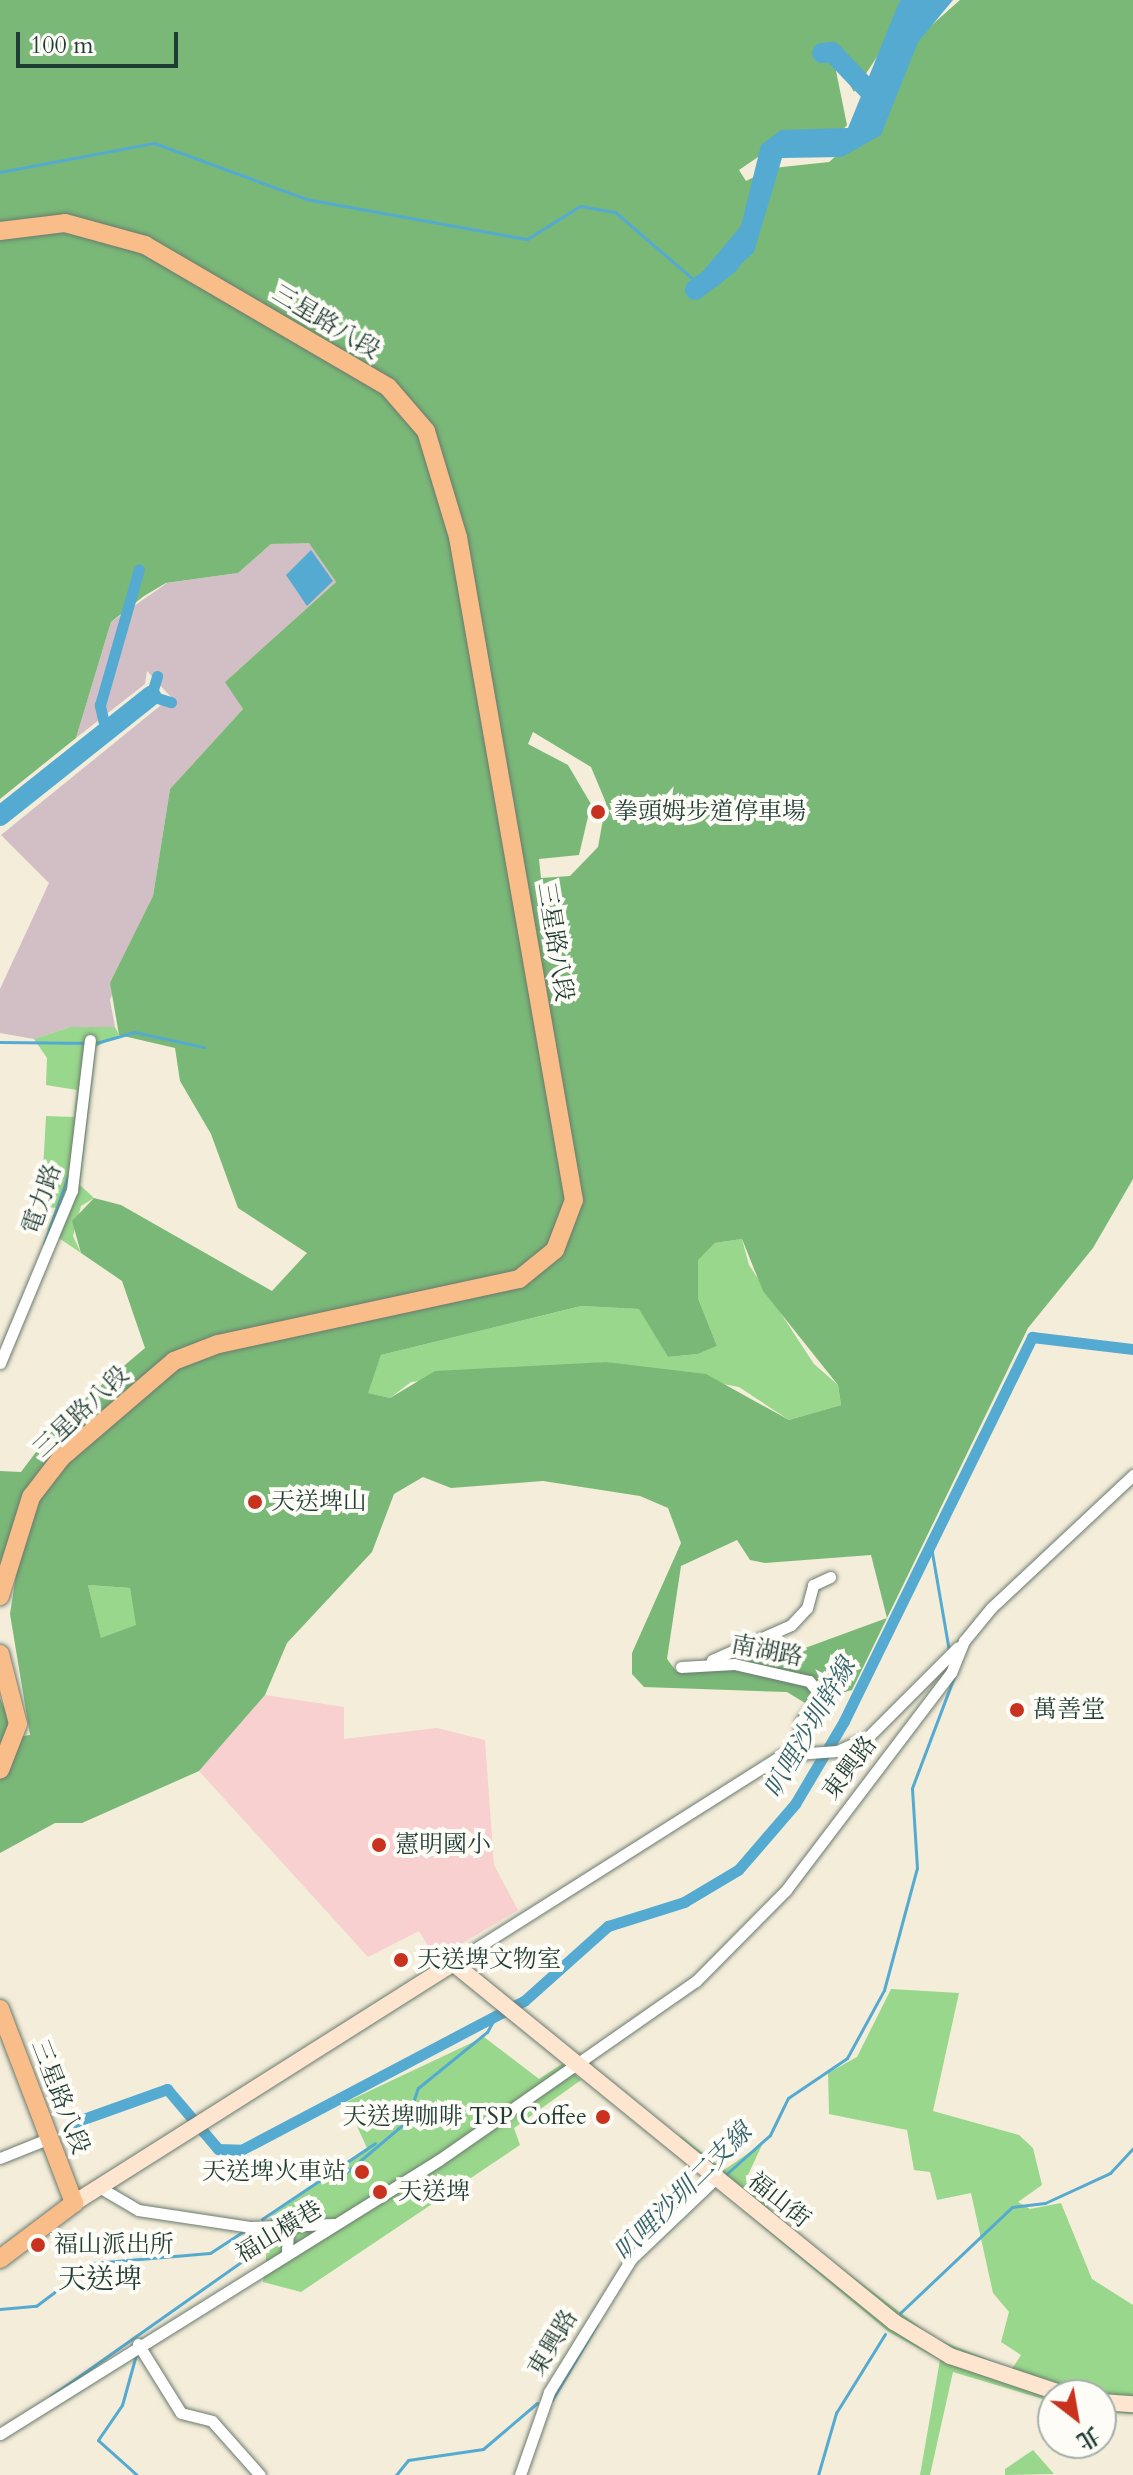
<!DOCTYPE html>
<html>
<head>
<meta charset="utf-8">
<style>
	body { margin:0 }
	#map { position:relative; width:1133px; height:2475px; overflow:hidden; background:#f4edda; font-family:Cardo,"Noto Serif TC",serif }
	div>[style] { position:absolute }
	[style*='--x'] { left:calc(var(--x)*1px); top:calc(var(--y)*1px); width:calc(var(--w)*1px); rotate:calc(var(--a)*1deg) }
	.built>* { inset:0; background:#f7d0cf }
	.industrial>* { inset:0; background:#d2bec5 }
	.green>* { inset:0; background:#99d78c }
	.forest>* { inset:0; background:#7ab878 }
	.water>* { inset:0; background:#54aad1 }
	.stream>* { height:3px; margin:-1.5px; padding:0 1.5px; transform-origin:1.5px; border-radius:1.5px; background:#54aad1 }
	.canal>* { height:11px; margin:-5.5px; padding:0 5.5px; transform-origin:5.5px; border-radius:5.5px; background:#54aad1 }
	.river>* { height:20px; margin:-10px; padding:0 10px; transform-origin:10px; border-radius:10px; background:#54aad1 }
	.roads { filter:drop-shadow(0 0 2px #6a7b6e) drop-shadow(0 0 2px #6a7b6e) }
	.street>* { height:11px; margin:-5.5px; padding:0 5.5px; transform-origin:5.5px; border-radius:5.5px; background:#fff }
	.secondary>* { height:16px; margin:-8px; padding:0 8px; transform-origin:8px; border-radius:8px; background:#fde5d0 }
	.primary>* { height:18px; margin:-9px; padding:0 9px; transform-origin:9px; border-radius:9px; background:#f9bd89 }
	.dots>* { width:22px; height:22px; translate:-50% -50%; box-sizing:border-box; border:4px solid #fdfcf7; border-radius:50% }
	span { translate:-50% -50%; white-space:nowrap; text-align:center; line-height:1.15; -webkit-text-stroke:8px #fdfcf7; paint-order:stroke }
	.street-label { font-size:24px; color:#1f3d34 }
	.poi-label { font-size:24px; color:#1f3d34 }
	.left { translate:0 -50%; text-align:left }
	.right { translate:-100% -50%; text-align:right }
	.water-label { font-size:26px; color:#32636b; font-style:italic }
	.quarter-label { font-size:28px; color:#1f3d34 }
	.north { position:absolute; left:1037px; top:2379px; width:80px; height:80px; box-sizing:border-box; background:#fdfcf7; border:2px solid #a4b0a9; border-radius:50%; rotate:149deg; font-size:22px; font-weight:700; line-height:32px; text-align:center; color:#1f3d34 }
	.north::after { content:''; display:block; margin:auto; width:28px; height:36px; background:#c8321e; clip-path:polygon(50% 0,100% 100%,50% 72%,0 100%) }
	.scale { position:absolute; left:16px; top:32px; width:162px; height:36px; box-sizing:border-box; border:4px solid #1f3d34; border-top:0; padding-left:10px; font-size:24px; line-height:28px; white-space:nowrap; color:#1f3d34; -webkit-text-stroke:6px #fdfcf7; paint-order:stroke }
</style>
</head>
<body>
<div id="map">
	<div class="built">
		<div style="clip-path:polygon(265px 1695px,344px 1707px,344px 1739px,437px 1728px,485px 1740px,494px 1865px,518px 1910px,436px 1959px,419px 1931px,368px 1957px,199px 1771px)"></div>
	</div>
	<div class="industrial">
		<div style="clip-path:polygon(309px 542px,336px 582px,226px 681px,243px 709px,170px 789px,153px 896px,110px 1000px,115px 1027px,70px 1027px,34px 1039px,0 1033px,0 989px,49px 883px,1px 835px,171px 697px,147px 671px,145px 684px,76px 738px,111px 622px,167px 583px,238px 573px,271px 544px)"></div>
	</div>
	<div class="green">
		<div style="clip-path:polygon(70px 1027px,115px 1027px,119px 1035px,96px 1047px,80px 1185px,94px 1198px,81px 1206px,73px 1236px,81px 1253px,47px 1230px,56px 1208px,41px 1206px,46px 1116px,74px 1117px,77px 1090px,46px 1085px,47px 1058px,34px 1039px)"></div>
		<div style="clip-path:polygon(742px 1239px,749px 1265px,814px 1364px,838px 1385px,841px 1405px,789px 1420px,739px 1387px,606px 1362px,411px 1382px,390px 1398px,367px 1393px,381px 1355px,581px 1306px,640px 1309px,668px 1357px,698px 1354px,717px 1346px,698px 1298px,698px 1259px,715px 1243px)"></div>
		<div style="clip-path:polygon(88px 1585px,130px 1588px,137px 1625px,101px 1639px)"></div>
		<div style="clip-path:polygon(891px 1989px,959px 1993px,933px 2111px,1019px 2135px,1033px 2148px,1042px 2185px,1018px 2202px,1030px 2209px,1061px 2203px,1092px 2279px,1133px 2305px,1133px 2414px,1101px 2411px,1101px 2395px,1053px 2395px,1053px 2402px,953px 2372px,930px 2475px,920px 2475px,940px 2360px,889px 2332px,670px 2149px,681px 2136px,724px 2170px,763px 2143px,746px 2179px,780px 2222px,934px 2338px,1012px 2369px,1021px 2355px,1001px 2342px,1009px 2312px,993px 2293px,971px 2193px,937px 2200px,930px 2172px,914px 2170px,907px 2130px,829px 2114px,828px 2073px,857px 2057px)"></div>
		<div style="clip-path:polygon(484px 2037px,539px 2079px,562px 2064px,581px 2080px,514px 2128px,520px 2145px,301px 2292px,263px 2282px,271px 2216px,367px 2148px,346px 2102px)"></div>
		<div style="clip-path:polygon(1033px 2450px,1054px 2474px,1005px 2475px,1005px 2469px)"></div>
	</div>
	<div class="forest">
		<div style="clip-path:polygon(evenodd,0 0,900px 0,888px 40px,854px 92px,833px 56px,847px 125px,837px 136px,761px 155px,739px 170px,746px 181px,773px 168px,829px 162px,856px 139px,907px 47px,960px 0,1133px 0,1133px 1179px,1093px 1248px,1028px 1328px,852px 1690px,805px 1703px,787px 1692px,644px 1687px,632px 1674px,632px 1653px,681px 1543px,668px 1508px,640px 1496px,543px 1481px,451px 1488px,423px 1477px,394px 1494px,372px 1552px,287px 1643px,265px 1695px,199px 1771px,82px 1823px,55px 1823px,0 1853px,0 1698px,16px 1737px,30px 1735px,10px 1614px,16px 1575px,0 1573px,0 1471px,21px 1472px,60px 1420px,145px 1348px,122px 1281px,81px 1253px,72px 1221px,94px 1198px,121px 1205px,272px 1291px,307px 1253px,238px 1208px,211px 1134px,180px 1081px,175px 1048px,119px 1035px,110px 983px,153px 896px,170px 789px,243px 709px,225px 682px,336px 582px,309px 543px,271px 544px,238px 573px,166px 583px,144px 596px,111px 622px,76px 738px,0 799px,0 0,533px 732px,591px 767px,606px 803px,598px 847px,570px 876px,541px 878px,539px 859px,579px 855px,591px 804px,568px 765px,528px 744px,533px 732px,0 0,742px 1239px,763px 1291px,838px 1385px,841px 1405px,789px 1420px,706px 1374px,606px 1362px,435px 1371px,390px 1398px,368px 1393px,381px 1355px,581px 1306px,639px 1309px,668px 1357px,698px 1354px,717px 1346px,698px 1298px,698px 1260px,715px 1243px,742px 1239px,0 0,737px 1540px,750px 1560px,765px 1563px,871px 1555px,887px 1618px,805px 1648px,677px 1672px,667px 1659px,681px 1566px,737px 1540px,0 0,88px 1585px,130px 1588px,136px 1625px,101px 1638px,88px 1585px)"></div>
	</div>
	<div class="water">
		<div style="clip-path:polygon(900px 0,953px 0,918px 42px,881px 135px,842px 157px,782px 158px,754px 252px,717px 287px,699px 276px,741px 226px,761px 145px,781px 130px,848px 128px)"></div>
		<div style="clip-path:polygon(311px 550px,333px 581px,307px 606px,286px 575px)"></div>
	</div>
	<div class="stream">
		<div style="--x:0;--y:172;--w:157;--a:-10.7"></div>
		<div style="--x:154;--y:143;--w:162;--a:20.2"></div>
		<div style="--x:306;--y:199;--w:225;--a:10.3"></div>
		<div style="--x:527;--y:239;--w:62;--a:-31.9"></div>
		<div style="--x:580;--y:206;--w:36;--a:10"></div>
		<div style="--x:615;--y:212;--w:113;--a:40.7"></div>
		<div style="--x:0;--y:1042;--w:96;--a:0.6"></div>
		<div style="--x:96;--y:1043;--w:40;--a:-16"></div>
		<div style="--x:134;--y:1032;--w:72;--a:12.1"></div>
		<div style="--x:44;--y:1244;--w:72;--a:-70.6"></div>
		<div style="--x:930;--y:1541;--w:112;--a:80.2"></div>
		<div style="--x:342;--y:2176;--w:85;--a:-40.2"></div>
		<div style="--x:407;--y:2121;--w:35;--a:-72"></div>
		<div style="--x:418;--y:2088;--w:89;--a:-39.1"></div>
		<div style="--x:487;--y:2032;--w:18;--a:-61"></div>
		<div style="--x:723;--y:2177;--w:63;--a:-41.8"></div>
		<div style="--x:770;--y:2135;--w:41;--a:-64.1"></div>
		<div style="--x:788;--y:2098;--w:71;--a:-34.1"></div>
		<div style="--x:847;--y:2058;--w:77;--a:-61.4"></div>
		<div style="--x:884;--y:1990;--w:126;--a:-74.9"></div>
		<div style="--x:917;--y:1868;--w:80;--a:-93.6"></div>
		<div style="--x:912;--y:1788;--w:122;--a:-69.3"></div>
		<div style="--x:262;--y:2219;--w:136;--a:-33.9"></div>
		<div style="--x:0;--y:2309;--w:36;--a:-5"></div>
		<div style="--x:36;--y:2306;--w:71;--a:-37"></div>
		<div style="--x:93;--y:2263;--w:117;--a:-4.9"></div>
		<div style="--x:210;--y:2253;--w:38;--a:-33"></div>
		<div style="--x:900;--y:2313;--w:154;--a:-43.4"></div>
		<div style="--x:1012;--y:2207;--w:33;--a:-7"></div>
		<div style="--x:1045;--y:2203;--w:72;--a:-24.8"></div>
		<div style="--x:1110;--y:2173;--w:34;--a:-47"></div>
		<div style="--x:51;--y:2396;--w:279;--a:-35.2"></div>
		<div style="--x:552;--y:2400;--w:88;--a:-59.4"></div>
		<div style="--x:137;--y:2475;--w:52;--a:-138.1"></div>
		<div style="--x:98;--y:2440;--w:42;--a:-55.6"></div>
		<div style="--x:122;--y:2405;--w:56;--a:-74.5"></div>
		<div style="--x:396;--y:2475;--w:19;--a:-51"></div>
		<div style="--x:408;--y:2460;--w:76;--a:-8.3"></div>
		<div style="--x:483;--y:2449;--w:71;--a:-40.4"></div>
		<div style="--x:818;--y:2475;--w:65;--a:-73.8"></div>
		<div style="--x:836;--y:2413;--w:93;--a:-58.2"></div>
	</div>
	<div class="canal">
		<div style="--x:151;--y:696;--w:21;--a:17"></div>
		<div style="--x:151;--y:696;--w:21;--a:-73"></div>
		<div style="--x:106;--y:732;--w:28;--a:-103"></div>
		<div style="--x:100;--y:705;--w:141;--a:-74"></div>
		<div style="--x:75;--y:2122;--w:98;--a:-19.7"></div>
		<div style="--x:167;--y:2089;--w:79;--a:49.6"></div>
		<div style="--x:218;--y:2149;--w:23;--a:2"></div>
		<div style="--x:241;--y:2150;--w:320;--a:-27.8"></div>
		<div style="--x:524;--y:2001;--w:113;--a:-41.8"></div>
		<div style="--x:608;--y:1926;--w:80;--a:-17.5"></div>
		<div style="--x:684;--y:1902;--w:63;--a:-30.7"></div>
		<div style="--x:738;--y:1870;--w:87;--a:-49.2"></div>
		<div style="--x:795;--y:1804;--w:96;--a:-59.4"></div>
		<div style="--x:844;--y:1721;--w:428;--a:-63.9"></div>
		<div style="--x:1032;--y:1337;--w:102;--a:6.8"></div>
	</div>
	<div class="river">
		<div style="--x:822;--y:53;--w:10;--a:-6"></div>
		<div style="--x:832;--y:52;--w:59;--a:46.4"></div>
		<div style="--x:695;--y:290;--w:43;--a:-37.4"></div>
		<div style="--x:0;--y:816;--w:193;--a:-38.5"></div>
	</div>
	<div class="roads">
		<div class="street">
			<div style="--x:0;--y:1363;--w:187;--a:-67.4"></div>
			<div style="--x:72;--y:1190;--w:151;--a:-83.2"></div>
			<div style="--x:712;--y:1660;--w:86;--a:-23.9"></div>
			<div style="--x:791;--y:1625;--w:23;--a:-47"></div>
			<div style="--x:807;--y:1608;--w:24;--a:-75"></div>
			<div style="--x:813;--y:1585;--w:19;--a:-25"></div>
			<div style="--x:681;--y:1667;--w:53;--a:-3.2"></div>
			<div style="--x:734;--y:1664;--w:77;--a:12.8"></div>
			<div style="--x:809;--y:1681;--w:19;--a:51"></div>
			<div style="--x:821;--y:1696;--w:33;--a:128"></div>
			<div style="--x:801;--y:1722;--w:30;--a:96"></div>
			<div style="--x:453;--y:1963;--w:389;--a:-32.3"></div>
			<div style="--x:782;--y:1755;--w:55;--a:-4.2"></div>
			<div style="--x:837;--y:1751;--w:34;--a:-24"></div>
			<div style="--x:868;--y:1737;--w:127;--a:-45"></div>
			<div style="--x:0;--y:2158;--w:54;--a:-21.8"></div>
			<div style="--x:99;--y:2187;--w:45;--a:30.5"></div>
			<div style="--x:138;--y:2210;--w:113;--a:8.6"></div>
			<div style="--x:250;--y:2227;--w:84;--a:-2"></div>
			<div style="--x:287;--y:2253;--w:28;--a:-88"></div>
			<div style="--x:138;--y:2344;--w:81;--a:58.1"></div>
			<div style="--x:181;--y:2413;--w:32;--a:14"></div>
			<div style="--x:212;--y:2421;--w:72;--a:48.4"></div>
			<div style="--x:0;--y:2434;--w:517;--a:-31.97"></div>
			<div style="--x:439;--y:2160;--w:313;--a:-34.9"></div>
			<div style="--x:696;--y:1981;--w:128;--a:-45.3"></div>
			<div style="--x:786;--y:1890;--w:273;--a:-52.8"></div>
			<div style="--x:951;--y:1673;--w:35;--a:-68"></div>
			<div style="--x:964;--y:1641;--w:43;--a:-50.7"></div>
			<div style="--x:991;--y:1608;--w:195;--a:-43.1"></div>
			<div style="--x:520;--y:2475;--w:88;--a:-70.7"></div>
			<div style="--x:549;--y:2392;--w:156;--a:-58.3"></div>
			<div style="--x:631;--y:2259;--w:116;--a:-43.6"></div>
		</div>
		<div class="secondary">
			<div style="--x:74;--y:2203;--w:449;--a:-32.3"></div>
			<div style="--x:453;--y:1963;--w:569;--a:39.15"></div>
			<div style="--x:894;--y:2322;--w:66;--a:31.3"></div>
			<div style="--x:950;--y:2356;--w:122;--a:18.6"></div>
			<div style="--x:1101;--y:2402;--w:32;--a:4"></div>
		</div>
		<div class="primary">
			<div style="--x:0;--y:231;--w:65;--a:-7"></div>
			<div style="--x:65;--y:223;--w:83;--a:15.4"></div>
			<div style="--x:145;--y:245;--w:281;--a:30.3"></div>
			<div style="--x:388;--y:387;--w:58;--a:49.2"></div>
			<div style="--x:426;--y:431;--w:111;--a:73.2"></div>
			<div style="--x:458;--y:537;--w:673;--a:80.08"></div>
			<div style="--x:574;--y:1200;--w:53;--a:110.8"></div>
			<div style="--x:555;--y:1250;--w:46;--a:141.1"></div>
			<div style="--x:519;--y:1279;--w:308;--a:167.8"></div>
			<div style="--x:218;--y:1344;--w:47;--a:158.9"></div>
			<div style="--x:174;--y:1361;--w:149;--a:139.4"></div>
			<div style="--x:61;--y:1458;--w:49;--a:127.6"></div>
			<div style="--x:31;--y:1497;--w:104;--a:107.4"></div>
			<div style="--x:0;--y:1654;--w:72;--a:75.6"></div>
			<div style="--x:18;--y:1724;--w:49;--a:111.4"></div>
			<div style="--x:0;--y:2009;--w:208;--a:69.1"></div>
			<div style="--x:74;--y:2203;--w:93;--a:142.9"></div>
		</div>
	</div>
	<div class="dots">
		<div style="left:598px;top:812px;background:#c8321e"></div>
		<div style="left:255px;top:1502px;background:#c8321e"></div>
		<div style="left:1017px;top:1710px;background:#c8321e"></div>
		<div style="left:379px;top:1845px;background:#c8321e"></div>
		<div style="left:401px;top:1960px;background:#c8321e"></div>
		<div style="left:603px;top:2117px;background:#c8321e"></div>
		<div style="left:362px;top:2172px;background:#c8321e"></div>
		<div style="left:380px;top:2192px;background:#c8321e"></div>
		<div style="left:38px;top:2245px;background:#c8321e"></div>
	</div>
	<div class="street-label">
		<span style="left:326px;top:322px;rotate:31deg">三星路八段</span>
		<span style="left:555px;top:942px;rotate:81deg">三星路八段</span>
		<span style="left:42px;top:1199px;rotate:-71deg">電力路</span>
		<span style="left:81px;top:1412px;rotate:-43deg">三星路八段</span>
		<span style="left:767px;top:1651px;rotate:11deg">南湖路</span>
		<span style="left:850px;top:1768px;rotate:-53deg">東興路</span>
		<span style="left:60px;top:2097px;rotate:69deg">三星路八段</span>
		<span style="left:779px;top:2200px;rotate:39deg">福山街</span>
		<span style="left:279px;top:2232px;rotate:-31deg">福山橫巷</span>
		<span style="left:553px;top:2343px;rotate:-59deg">東興路</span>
	</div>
	<div class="poi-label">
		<span class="left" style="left:614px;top:812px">拳頭姆步道停車場</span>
		<span class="left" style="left:271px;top:1502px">天送埤山</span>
		<span class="left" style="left:1033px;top:1710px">萬善堂</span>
		<span class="left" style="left:395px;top:1845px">憲明國小</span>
		<span class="left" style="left:417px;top:1960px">天送埤文物室</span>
		<span class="right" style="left:587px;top:2117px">天送埤咖啡 TSP Coffee</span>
		<span class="right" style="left:346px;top:2172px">天送埤火車站</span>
		<span class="left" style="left:398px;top:2192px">天送埤</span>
		<span class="left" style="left:54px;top:2245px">福山派出所</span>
	</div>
	<div class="water-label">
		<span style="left:810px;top:1728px;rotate:-60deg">叭哩沙圳幹線</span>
		<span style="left:683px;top:2192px;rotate:-45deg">叭哩沙圳二支線</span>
	</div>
	<div class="quarter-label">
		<span style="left:100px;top:2279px">天送埤</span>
	</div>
	<div class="north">北</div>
	<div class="scale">100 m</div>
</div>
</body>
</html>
